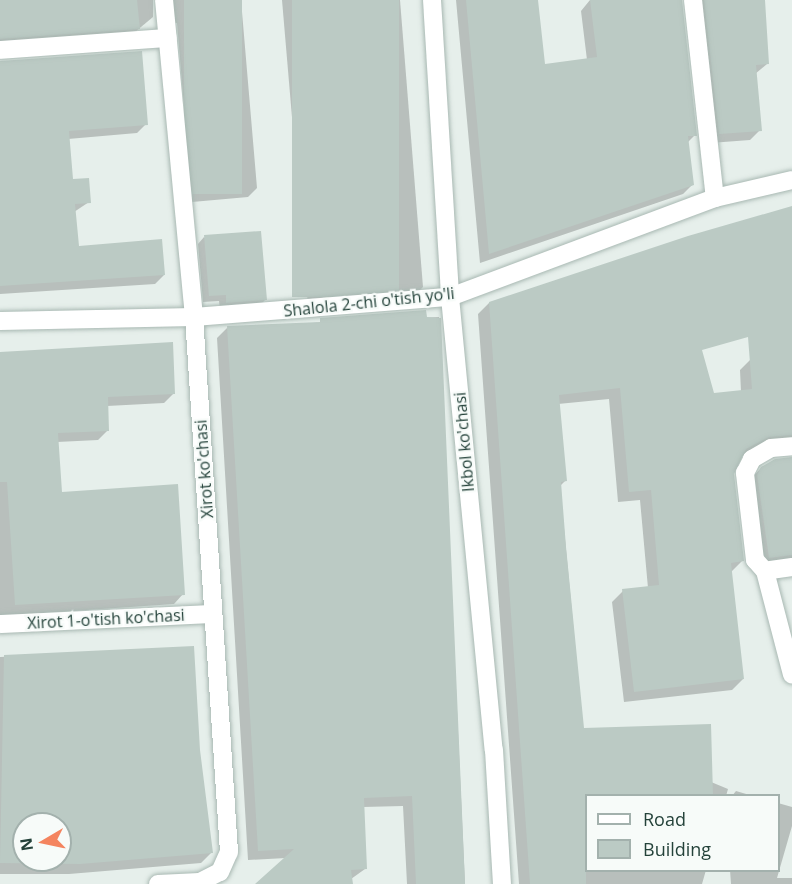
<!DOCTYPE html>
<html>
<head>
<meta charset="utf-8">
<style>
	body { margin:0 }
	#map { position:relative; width:792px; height:884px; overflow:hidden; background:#e6efeb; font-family:"Open Sans",sans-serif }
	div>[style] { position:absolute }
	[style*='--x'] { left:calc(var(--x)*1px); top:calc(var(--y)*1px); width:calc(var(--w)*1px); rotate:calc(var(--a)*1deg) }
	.shadow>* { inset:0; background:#0003 }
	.building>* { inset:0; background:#bbcac4; transform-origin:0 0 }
	.roads { filter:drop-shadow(0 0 2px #a8b8b2) drop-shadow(0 0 2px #a8b8b2) }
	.street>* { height:18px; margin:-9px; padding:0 9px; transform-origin:9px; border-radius:9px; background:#fff }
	span { translate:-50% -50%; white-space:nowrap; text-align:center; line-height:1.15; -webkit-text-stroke:4.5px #f7fbf9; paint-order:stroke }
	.street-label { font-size:16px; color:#24423a }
	.legend { position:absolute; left:585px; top:794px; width:195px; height:78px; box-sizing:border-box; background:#f7fbf9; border:2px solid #a3b1ad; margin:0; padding:8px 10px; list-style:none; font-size:18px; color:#24423a }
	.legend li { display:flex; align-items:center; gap:12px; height:30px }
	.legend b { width:30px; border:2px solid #a3b1ad }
	.north { position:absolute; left:12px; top:812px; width:60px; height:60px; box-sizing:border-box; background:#f7fbf9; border:2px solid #a3b1ad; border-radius:50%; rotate:261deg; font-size:16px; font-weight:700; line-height:24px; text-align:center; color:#24423a }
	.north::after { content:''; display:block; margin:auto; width:21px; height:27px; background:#f4845f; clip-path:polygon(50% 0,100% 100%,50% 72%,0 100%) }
</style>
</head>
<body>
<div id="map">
	<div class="shadow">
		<div style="clip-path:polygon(0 0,153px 0,153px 17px,129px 37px,0 47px)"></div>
		<div style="clip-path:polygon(161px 0,241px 0,257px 188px,248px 197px,192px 202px,177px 23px,168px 24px)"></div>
		<div style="clip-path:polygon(282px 0,400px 0,423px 287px,413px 297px,308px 305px)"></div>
		<div style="clip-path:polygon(456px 0,537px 0,543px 66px,587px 60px,581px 11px,590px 0,681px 0,695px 135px,687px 143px,693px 184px,683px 194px,480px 263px)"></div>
		<div style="clip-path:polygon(689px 0,762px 0,767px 64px,755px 74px,760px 130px,750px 140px,710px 143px)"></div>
		<div style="clip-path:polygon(0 63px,146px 124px,137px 133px,68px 139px,72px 181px,89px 202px,74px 212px,77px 247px,164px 275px,155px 284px,0 294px)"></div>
		<div style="clip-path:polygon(792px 208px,792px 325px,686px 349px,713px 395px,741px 392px,740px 370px,751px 359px,792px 356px,792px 438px,753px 449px,739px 458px,732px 474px,742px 561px,731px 572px,743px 679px,732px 690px,624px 702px,612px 602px,623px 591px,648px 588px,640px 500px,618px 502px,609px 399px,558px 404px,565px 481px,560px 486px,583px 729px,728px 789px,726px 796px,586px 796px,586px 870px,706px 870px,702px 884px,519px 884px,478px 314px,489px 303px)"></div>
		<div style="clip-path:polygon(204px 237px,266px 299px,259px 306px,220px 309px,219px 301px,203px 302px,198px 244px)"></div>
		<div style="clip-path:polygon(439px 317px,465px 884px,407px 884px,403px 806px,363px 807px,365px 869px,351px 879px,351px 884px,257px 884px,286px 858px,248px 860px,217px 338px,228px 327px)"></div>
		<div style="clip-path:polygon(0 352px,174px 393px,164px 403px,107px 406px,108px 430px,98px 440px,57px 442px,60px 494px,183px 594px,174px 604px,0 616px)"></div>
		<div style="clip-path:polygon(792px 458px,792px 564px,759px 567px,751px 479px,761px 468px)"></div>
		<div style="clip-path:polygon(evenodd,193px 648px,198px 750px,211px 853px,201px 863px,69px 874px,0 874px,0 657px,193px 648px,24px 824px,60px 824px,60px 860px,24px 860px,24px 824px)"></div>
		<div style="clip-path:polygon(736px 791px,753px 796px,732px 796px)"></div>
		<div style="clip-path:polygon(778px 803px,792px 807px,792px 826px,777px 878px,792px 878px,792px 884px,731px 884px,730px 870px,778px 870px)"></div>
	</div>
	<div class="building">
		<div style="clip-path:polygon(0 0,137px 0,140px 29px,0 39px)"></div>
		<div style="left:184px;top:0;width:58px;height:194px"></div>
		<div style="left:292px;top:0;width:107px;height:297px"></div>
		<div style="clip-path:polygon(466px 0,538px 0,545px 64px,597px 57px,590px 0,682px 0,697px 136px,688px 136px,694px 185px,489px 254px)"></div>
		<div style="clip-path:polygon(704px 0,765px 0,769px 64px,756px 65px,762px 131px,719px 134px)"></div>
		<div style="clip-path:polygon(142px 51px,148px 125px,69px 131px,73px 179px,89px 178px,91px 203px,75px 204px,79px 246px,162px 239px,165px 275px,0 286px,0 61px)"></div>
		<div style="clip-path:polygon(evenodd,792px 206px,792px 435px,769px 437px,746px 449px,734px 474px,744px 561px,731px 563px,744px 679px,634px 692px,622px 589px,659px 585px,651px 490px,629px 492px,620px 388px,559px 395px,567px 481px,561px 482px,566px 547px,584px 728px,711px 724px,713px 795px,586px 795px,586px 884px,530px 884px,489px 302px,688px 236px,792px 206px,748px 337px,752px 389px,714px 393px,702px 350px,748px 337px)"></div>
		<div style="clip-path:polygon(261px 231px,267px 300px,226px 303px,226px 295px,209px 296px,204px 235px)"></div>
		<div style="clip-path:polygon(426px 310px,427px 317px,441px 318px,465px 884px,416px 884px,412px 796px,364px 798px,367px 869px,351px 870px,353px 884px,255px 884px,294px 849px,258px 851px,227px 326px,320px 322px,320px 318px)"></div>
		<div style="clip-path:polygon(173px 342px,175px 394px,108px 397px,109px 431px,58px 433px,62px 492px,178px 484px,185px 595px,15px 605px,7px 482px,0 482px,0 352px)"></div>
		<div style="clip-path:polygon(792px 457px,792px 555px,769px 558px,757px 475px,761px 467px,775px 459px)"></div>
		<div style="clip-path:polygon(evenodd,194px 646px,200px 750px,213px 853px,80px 864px,0 863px,4px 655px,194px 646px,24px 824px,60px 824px,60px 860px,24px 860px,24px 824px)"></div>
	</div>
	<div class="roads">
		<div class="street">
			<div style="--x:432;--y:0;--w:298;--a:86.5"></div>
			<div style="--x:450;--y:297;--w:455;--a:84.5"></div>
			<div style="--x:494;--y:750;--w:134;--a:86.6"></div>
			<div style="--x:693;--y:0;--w:199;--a:83.7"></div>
			<div style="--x:0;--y:50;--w:168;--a:-4.1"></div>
			<div style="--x:0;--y:321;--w:194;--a:-1.2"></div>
			<div style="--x:194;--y:317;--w:257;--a:-4.5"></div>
			<div style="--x:450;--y:297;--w:283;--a:-20.5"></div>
			<div style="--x:715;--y:198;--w:79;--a:-13.2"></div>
			<div style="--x:792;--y:567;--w:27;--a:172"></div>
			<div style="--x:765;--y:571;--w:107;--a:75.4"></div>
			<div style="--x:765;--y:571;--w:15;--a:-132"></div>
			<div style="--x:755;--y:560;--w:88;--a:-96.6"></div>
			<div style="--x:745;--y:473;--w:16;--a:-63"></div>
			<div style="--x:752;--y:459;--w:22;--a:-30"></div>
			<div style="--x:771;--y:448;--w:21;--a:-5"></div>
			<div style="--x:0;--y:624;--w:213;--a:-2.7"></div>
			<div style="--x:158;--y:884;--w:42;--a:-2.7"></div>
			<div style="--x:200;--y:882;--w:22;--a:-27"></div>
			<div style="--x:220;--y:872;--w:22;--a:-66"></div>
			<div style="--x:229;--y:852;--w:536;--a:-93.74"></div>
			<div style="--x:194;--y:317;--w:318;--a:-95.4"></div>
		</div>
	</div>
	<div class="street-label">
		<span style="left:369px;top:302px;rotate:-6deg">Shalola 2-chi o'tish yo'li</span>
		<span style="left:464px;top:442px;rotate:-95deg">Ikbol ko'chasi</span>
		<span style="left:204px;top:469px;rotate:-94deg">Xirot ko'chasi</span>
		<span style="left:106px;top:619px;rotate:-3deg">Xirot 1-o'tish ko'chasi</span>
	</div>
	<ul class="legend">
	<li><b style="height:8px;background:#fff"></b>Road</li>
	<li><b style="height:16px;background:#bbcac4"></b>Building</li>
	</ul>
	<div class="north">N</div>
</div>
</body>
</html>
